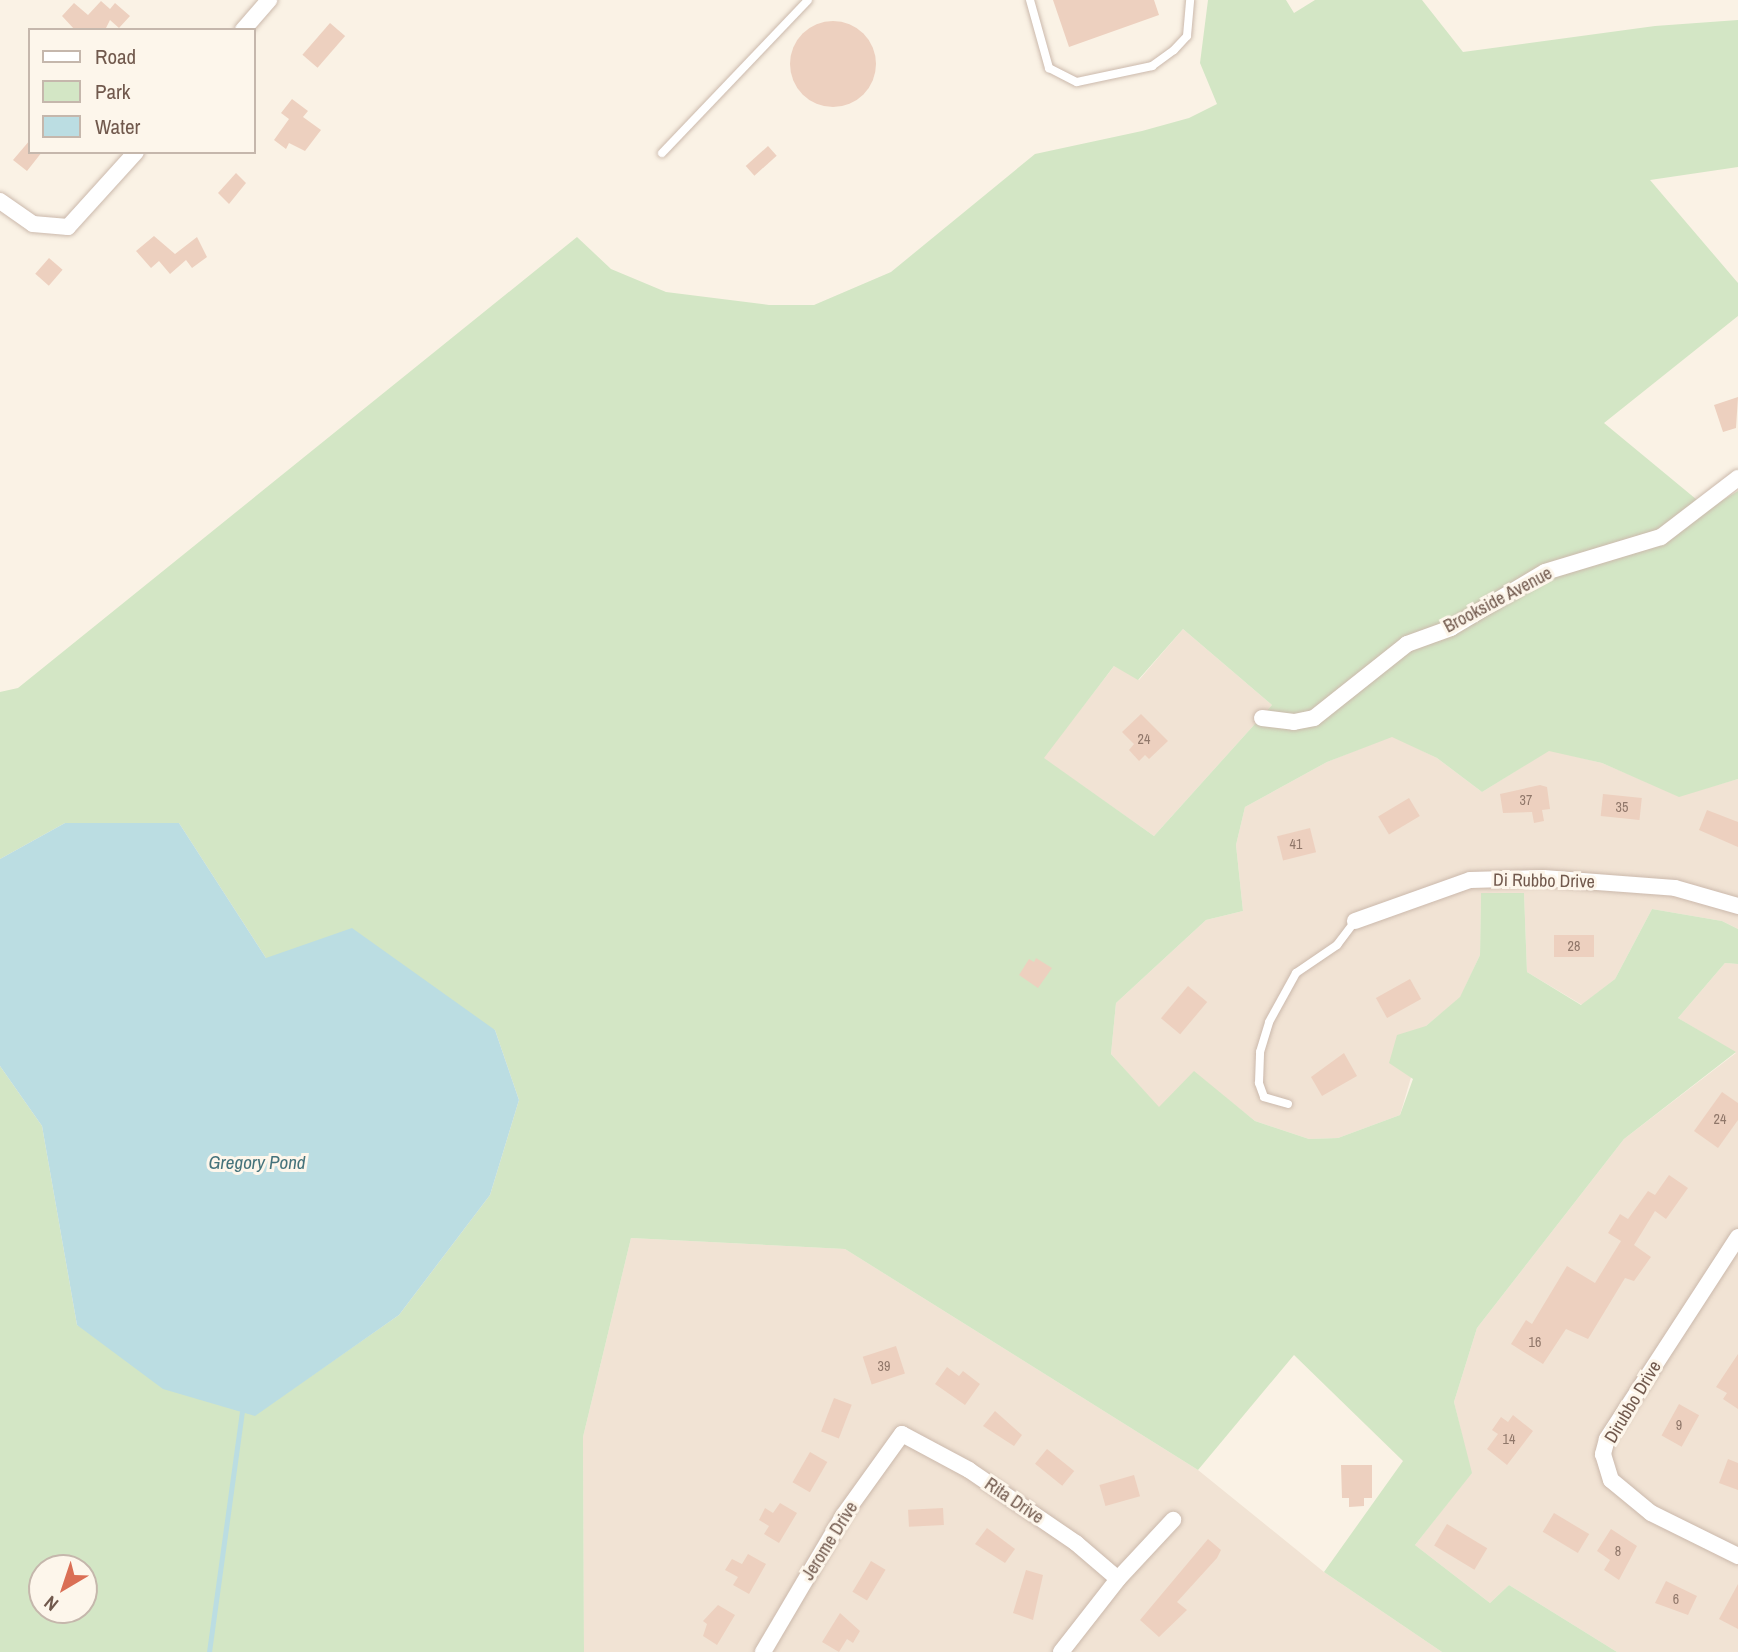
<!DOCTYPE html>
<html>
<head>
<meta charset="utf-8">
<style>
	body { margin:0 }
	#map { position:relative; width:1738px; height:1652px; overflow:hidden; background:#faf2e5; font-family:"Archivo Narrow",sans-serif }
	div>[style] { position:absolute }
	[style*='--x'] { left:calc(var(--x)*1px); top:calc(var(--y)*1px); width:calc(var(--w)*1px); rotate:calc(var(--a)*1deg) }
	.residential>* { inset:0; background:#f1e3d4 }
	.green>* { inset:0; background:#d3e6c5 }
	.water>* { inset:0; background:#bbdde2 }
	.stream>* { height:5px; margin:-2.5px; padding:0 2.5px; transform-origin:2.5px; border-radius:2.5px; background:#bbdde2 }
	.building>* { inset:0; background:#edd0bf; transform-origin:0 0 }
	.round { border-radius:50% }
	.roads { filter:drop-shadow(0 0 2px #cbb9ac) drop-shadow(0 0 2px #cbb9ac) }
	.service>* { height:8px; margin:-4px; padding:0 4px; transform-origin:4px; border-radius:4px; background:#fff }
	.minor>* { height:16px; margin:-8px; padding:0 8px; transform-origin:8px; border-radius:8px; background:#fff }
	span { translate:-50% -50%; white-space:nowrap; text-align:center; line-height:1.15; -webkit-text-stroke:6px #fdf6eb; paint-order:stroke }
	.number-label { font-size:14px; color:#90776a }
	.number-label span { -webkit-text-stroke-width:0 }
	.street-label { font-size:18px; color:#71594d }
	.water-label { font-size:19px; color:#45737b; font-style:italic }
	.legend { position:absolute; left:28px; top:28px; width:228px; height:126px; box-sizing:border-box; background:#fdf6eb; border:2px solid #c5b7ac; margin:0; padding:9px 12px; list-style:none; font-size:21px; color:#71594d }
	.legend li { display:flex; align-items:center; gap:14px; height:35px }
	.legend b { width:35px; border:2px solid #c5b7ac }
	.north { position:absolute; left:28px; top:1554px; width:70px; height:70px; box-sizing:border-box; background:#fdf6eb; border:2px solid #c5b7ac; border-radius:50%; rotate:219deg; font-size:19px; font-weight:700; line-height:28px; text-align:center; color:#71594d }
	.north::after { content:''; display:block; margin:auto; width:24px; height:32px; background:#da6f55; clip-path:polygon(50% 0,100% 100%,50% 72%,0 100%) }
</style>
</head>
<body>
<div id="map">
	<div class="residential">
		<div style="clip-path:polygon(1183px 629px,1272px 705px,1154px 836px,1043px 758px,1115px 665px,1139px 680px)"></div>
		<div style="clip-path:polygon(1392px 736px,1437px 758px,1482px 792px,1549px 750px,1602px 763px,1679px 796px,1738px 779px,1738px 929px,1722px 921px,1652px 909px,1615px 979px,1582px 1005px,1527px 972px,1524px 893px,1481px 893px,1480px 955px,1460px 998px,1426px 1026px,1400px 1115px,1338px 1138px,1309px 1139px,1255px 1121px,1194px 1072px,1159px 1108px,1111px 1054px,1116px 1003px,1206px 920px,1243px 911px,1236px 845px,1245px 807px,1327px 762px)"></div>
		<div style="clip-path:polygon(1725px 963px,1738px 964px,1738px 1652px,1617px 1652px,1509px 1585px,1490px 1603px,1415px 1545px,1471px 1473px,1454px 1402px,1477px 1328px,1624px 1139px,1736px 1053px,1678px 1018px)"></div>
		<div style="clip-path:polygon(631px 1238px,845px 1249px,1198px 1470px,1324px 1572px,1442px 1652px,584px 1652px,583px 1437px)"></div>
	</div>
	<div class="green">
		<div style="clip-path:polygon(evenodd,1208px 0,1286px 0,1294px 13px,1315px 0,1422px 0,1463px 52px,1655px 26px,1738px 20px,1738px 167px,1650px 180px,1738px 283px,1738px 316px,1604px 423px,1708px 509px,1738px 491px,1738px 779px,1679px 797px,1602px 763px,1549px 751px,1482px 792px,1437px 758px,1392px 737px,1327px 762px,1245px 807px,1236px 845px,1243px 911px,1206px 920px,1116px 1003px,1111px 1054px,1159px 1107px,1194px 1071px,1255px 1121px,1309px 1139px,1338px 1138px,1400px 1115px,1413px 1079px,1389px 1063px,1397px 1035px,1426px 1026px,1460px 997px,1480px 955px,1481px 893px,1524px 893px,1527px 972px,1581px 1005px,1615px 979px,1652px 909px,1722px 921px,1738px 929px,1738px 964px,1725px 963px,1678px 1018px,1736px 1052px,1624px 1139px,1477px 1328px,1454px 1402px,1472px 1473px,1415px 1545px,1490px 1603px,1509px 1585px,1617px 1652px,1442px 1652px,1324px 1572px,1403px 1461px,1294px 1355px,1198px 1470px,845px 1249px,631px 1238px,583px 1437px,584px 1652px,0 1652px,0 1066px,42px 1126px,77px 1325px,255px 1415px,399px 1315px,490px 1195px,519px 1100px,495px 1030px,266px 958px,179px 823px,65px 823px,0 859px,0 692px,18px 688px,577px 237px,611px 269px,666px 292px,769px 305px,814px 305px,891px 272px,1035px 154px,1142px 131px,1189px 118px,1217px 104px,1200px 63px,1208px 0,1183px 629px,1272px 705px,1154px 836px,1044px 758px,1114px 666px,1138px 680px,1183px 629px,1208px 0,42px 1568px,84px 1568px,84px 1610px,42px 1610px,42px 1568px)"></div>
	</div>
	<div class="water">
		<div style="clip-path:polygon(65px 823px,179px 823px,266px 958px,352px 928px,495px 1030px,519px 1100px,490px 1195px,399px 1315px,255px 1416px,163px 1389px,77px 1325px,42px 1126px,0 1066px,0 859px)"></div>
	</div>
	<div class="stream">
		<div style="--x:209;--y:1652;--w:242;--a:-82.2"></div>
	</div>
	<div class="building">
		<div style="clip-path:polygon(1053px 0,1154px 0,1159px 15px,1069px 47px)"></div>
		<div style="clip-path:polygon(101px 1px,110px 9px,115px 3px,130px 16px,119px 28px,110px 20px,105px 30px,75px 30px,62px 16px,74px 3px,88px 15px)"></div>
		<div class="round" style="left:790px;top:21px;width:86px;height:86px"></div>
		<div style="left:330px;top:23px;width:20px;height:42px;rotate:41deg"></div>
		<div style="clip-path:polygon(292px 99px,308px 111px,303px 117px,321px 130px,305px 151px,289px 143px,286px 149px,274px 140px,289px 119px,281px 113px)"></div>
		<div style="clip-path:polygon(30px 140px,30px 152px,42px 152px,27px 171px,13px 160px)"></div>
		<div style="left:768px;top:146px;width:13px;height:30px;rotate:48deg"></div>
		<div style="clip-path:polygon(236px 173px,246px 183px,229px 204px,218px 193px)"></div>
		<div style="clip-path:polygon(154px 236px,175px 254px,197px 237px,207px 257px,192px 268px,186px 260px,170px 274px,159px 261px,151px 268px,136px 251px)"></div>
		<div style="left:49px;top:258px;width:18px;height:21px;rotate:41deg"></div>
		<div style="clip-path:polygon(1738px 397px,1736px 428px,1723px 432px,1714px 405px)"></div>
		<div style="clip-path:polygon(1141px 714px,1168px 741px,1149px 759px,1145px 755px,1139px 761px,1129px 750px,1134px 744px,1122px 732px)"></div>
		<div style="clip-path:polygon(1540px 785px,1547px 787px,1550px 809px,1542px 810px,1544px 821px,1534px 823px,1532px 812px,1503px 813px,1500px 794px)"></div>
		<div style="left:1603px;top:794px;width:39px;height:22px;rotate:6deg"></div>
		<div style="left:1409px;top:798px;width:21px;height:36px;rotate:59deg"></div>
		<div style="clip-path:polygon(1707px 810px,1738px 822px,1738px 847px,1699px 830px)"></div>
		<div style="left:1310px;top:828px;width:25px;height:34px;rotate:76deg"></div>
		<div style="left:1554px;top:935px;width:40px;height:22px"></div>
		<div style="clip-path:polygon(1036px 958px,1052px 968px,1038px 988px,1019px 975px,1029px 959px,1034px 962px)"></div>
		<div style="left:1410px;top:979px;width:23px;height:39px;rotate:61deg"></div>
		<div style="left:1188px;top:986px;width:25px;height:42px;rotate:40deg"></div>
		<div style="clip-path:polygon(1344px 1053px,1357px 1076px,1322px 1096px,1311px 1077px)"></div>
		<div style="clip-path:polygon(1722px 1092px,1738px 1103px,1738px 1120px,1718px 1148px,1694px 1131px)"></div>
		<div style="clip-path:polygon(1669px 1175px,1688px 1188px,1666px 1219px,1655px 1211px,1634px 1245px,1651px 1257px,1634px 1281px,1625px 1278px,1588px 1339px,1566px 1329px,1543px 1364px,1511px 1344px,1526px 1320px,1532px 1324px,1567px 1266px,1595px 1283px,1621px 1241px,1608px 1233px,1620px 1214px,1628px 1219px,1648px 1191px,1655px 1195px)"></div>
		<div style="left:896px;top:1346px;width:29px;height:35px;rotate:72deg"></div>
		<div style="clip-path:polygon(1738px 1354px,1738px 1409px,1723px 1399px,1727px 1393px,1716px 1387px)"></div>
		<div style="clip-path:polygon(947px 1367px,959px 1376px,963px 1371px,980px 1384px,965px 1405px,935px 1384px)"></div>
		<div style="left:834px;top:1398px;width:19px;height:36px;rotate:21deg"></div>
		<div style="left:1679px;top:1404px;width:23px;height:36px;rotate:29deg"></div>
		<div style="clip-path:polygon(995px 1411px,1022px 1435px,1014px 1446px,983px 1426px)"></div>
		<div style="clip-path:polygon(1513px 1415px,1533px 1431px,1507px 1465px,1487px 1449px,1498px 1434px,1492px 1430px,1501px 1417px,1508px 1422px)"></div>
		<div style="left:1047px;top:1449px;width:35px;height:19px;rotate:39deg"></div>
		<div style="left:810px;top:1452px;width:20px;height:35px;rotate:30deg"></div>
		<div style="clip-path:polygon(1728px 1459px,1738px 1463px,1738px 1490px,1719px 1483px)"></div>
		<div style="clip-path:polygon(1341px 1465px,1372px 1465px,1372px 1498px,1364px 1498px,1364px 1506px,1349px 1507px,1349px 1498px,1342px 1498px)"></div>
		<div style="left:1134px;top:1475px;width:22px;height:36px;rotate:74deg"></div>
		<div style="clip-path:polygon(780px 1503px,797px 1513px,779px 1543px,764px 1534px,769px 1526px,759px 1520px,765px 1508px,773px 1513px)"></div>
		<div style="left:943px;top:1508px;width:17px;height:35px;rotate:87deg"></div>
		<div style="left:1554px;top:1513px;width:41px;height:22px;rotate:31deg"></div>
		<div style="left:1447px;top:1524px;width:47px;height:25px;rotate:31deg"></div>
		<div style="clip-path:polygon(987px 1528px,1015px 1549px,1005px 1563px,975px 1544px)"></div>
		<div style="clip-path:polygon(1611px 1529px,1637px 1546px,1619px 1580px,1604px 1570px,1610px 1560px,1597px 1551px)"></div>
		<div style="clip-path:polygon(1208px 1539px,1221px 1550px,1217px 1558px,1177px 1602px,1187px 1610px,1159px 1637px,1140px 1620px)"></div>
		<div style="clip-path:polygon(748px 1554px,766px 1564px,749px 1594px,733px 1585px,738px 1577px,725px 1570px,732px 1559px,742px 1564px)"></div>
		<div style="left:871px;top:1561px;width:17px;height:36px;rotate:31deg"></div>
		<div style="clip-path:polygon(1026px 1570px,1043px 1575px,1033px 1620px,1013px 1613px)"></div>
		<div style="clip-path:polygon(1666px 1581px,1697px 1596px,1688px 1615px,1655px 1603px)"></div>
		<div style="clip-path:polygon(1738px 1584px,1738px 1629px,1719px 1619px)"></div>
		<div style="clip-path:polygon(718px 1605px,735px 1615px,717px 1645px,703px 1636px,707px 1624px,703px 1621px)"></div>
		<div style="clip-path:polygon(840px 1613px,860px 1631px,853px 1643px,847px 1639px,839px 1652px,822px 1642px)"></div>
	</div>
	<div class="roads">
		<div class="service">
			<div style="--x:1030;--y:0;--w:71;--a:74.4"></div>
			<div style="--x:1049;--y:68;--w:31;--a:27"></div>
			<div style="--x:1077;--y:82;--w:77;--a:-12"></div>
			<div style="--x:1152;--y:66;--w:27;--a:-36"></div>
			<div style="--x:1174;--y:50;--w:19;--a:-47"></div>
			<div style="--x:1187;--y:36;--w:36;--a:-85"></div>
			<div style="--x:662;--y:153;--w:211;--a:-46.3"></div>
			<div style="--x:1288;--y:1104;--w:25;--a:-164"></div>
			<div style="--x:1264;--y:1097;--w:15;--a:-110"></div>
			<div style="--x:1259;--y:1083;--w:31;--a:-88"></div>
			<div style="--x:1260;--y:1052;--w:31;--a:-73"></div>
			<div style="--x:1269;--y:1022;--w:56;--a:-61.1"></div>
			<div style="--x:1296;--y:973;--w:50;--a:-34.3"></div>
			<div style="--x:1337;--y:945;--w:30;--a:-53"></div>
		</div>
		<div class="minor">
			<div style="--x:243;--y:30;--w:40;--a:-49"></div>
			<div style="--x:0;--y:201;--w:40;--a:34.9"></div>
			<div style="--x:33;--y:224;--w:35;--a:5"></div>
			<div style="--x:68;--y:227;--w:101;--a:-47.8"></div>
			<div style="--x:1262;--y:718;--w:32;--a:7"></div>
			<div style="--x:1294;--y:722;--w:20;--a:-11"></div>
			<div style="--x:1314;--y:718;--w:119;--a:-38.5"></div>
			<div style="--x:1407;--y:644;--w:47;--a:-20"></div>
			<div style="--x:1451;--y:628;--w:109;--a:-30.8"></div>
			<div style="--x:1545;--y:572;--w:121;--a:-16.8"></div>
			<div style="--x:1661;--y:537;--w:97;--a:-37.5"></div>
			<div style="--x:1355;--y:921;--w:122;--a:-19.6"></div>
			<div style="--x:1470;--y:880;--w:73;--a:-1.6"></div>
			<div style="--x:1543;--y:878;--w:132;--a:4.3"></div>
			<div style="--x:1675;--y:888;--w:66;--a:15.9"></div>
			<div style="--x:1738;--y:1237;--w:241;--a:123"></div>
			<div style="--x:1607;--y:1439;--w:16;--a:105"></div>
			<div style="--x:1603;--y:1454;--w:27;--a:73"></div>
			<div style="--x:1611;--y:1480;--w:52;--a:39.5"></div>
			<div style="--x:1651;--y:1513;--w:97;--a:26.3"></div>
			<div style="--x:763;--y:1652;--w:158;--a:-59.5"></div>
			<div style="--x:843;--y:1516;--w:101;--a:-54.3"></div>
			<div style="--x:902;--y:1434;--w:76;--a:28.2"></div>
			<div style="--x:969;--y:1470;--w:130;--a:34.3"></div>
			<div style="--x:1076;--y:1543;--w:55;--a:40.6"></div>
			<div style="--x:1061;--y:1652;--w:93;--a:-52"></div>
			<div style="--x:1118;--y:1579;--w:81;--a:-47"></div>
		</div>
	</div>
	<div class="number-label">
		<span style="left:1144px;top:739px">24</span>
		<span style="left:1526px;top:800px">37</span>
		<span style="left:1622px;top:807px">35</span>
		<span style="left:1296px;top:844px">41</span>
		<span style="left:1574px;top:946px">28</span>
		<span style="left:1720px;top:1119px">24</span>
		<span style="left:1535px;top:1342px">16</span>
		<span style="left:884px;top:1366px">39</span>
		<span style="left:1679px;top:1425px">9</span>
		<span style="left:1509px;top:1439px">14</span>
		<span style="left:1618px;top:1551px">8</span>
		<span style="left:1676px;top:1599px">6</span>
	</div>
	<div class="street-label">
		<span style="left:1498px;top:600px;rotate:-28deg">Brookside Avenue</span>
		<span style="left:1544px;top:881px;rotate:1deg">Di Rubbo Drive</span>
		<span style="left:1633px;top:1402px;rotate:-59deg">Dirubbo Drive</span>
		<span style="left:1014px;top:1501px;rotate:34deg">Rita Drive</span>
		<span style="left:830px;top:1541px;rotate:-58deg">Jerome Drive</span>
	</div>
	<div class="water-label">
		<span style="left:257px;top:1163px">Gregory Pond</span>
	</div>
	<ul class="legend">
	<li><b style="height:9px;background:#fff"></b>Road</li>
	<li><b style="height:19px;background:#d3e6c5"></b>Park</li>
	<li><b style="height:19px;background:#bbdde2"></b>Water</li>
	</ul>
	<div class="north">N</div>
</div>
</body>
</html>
